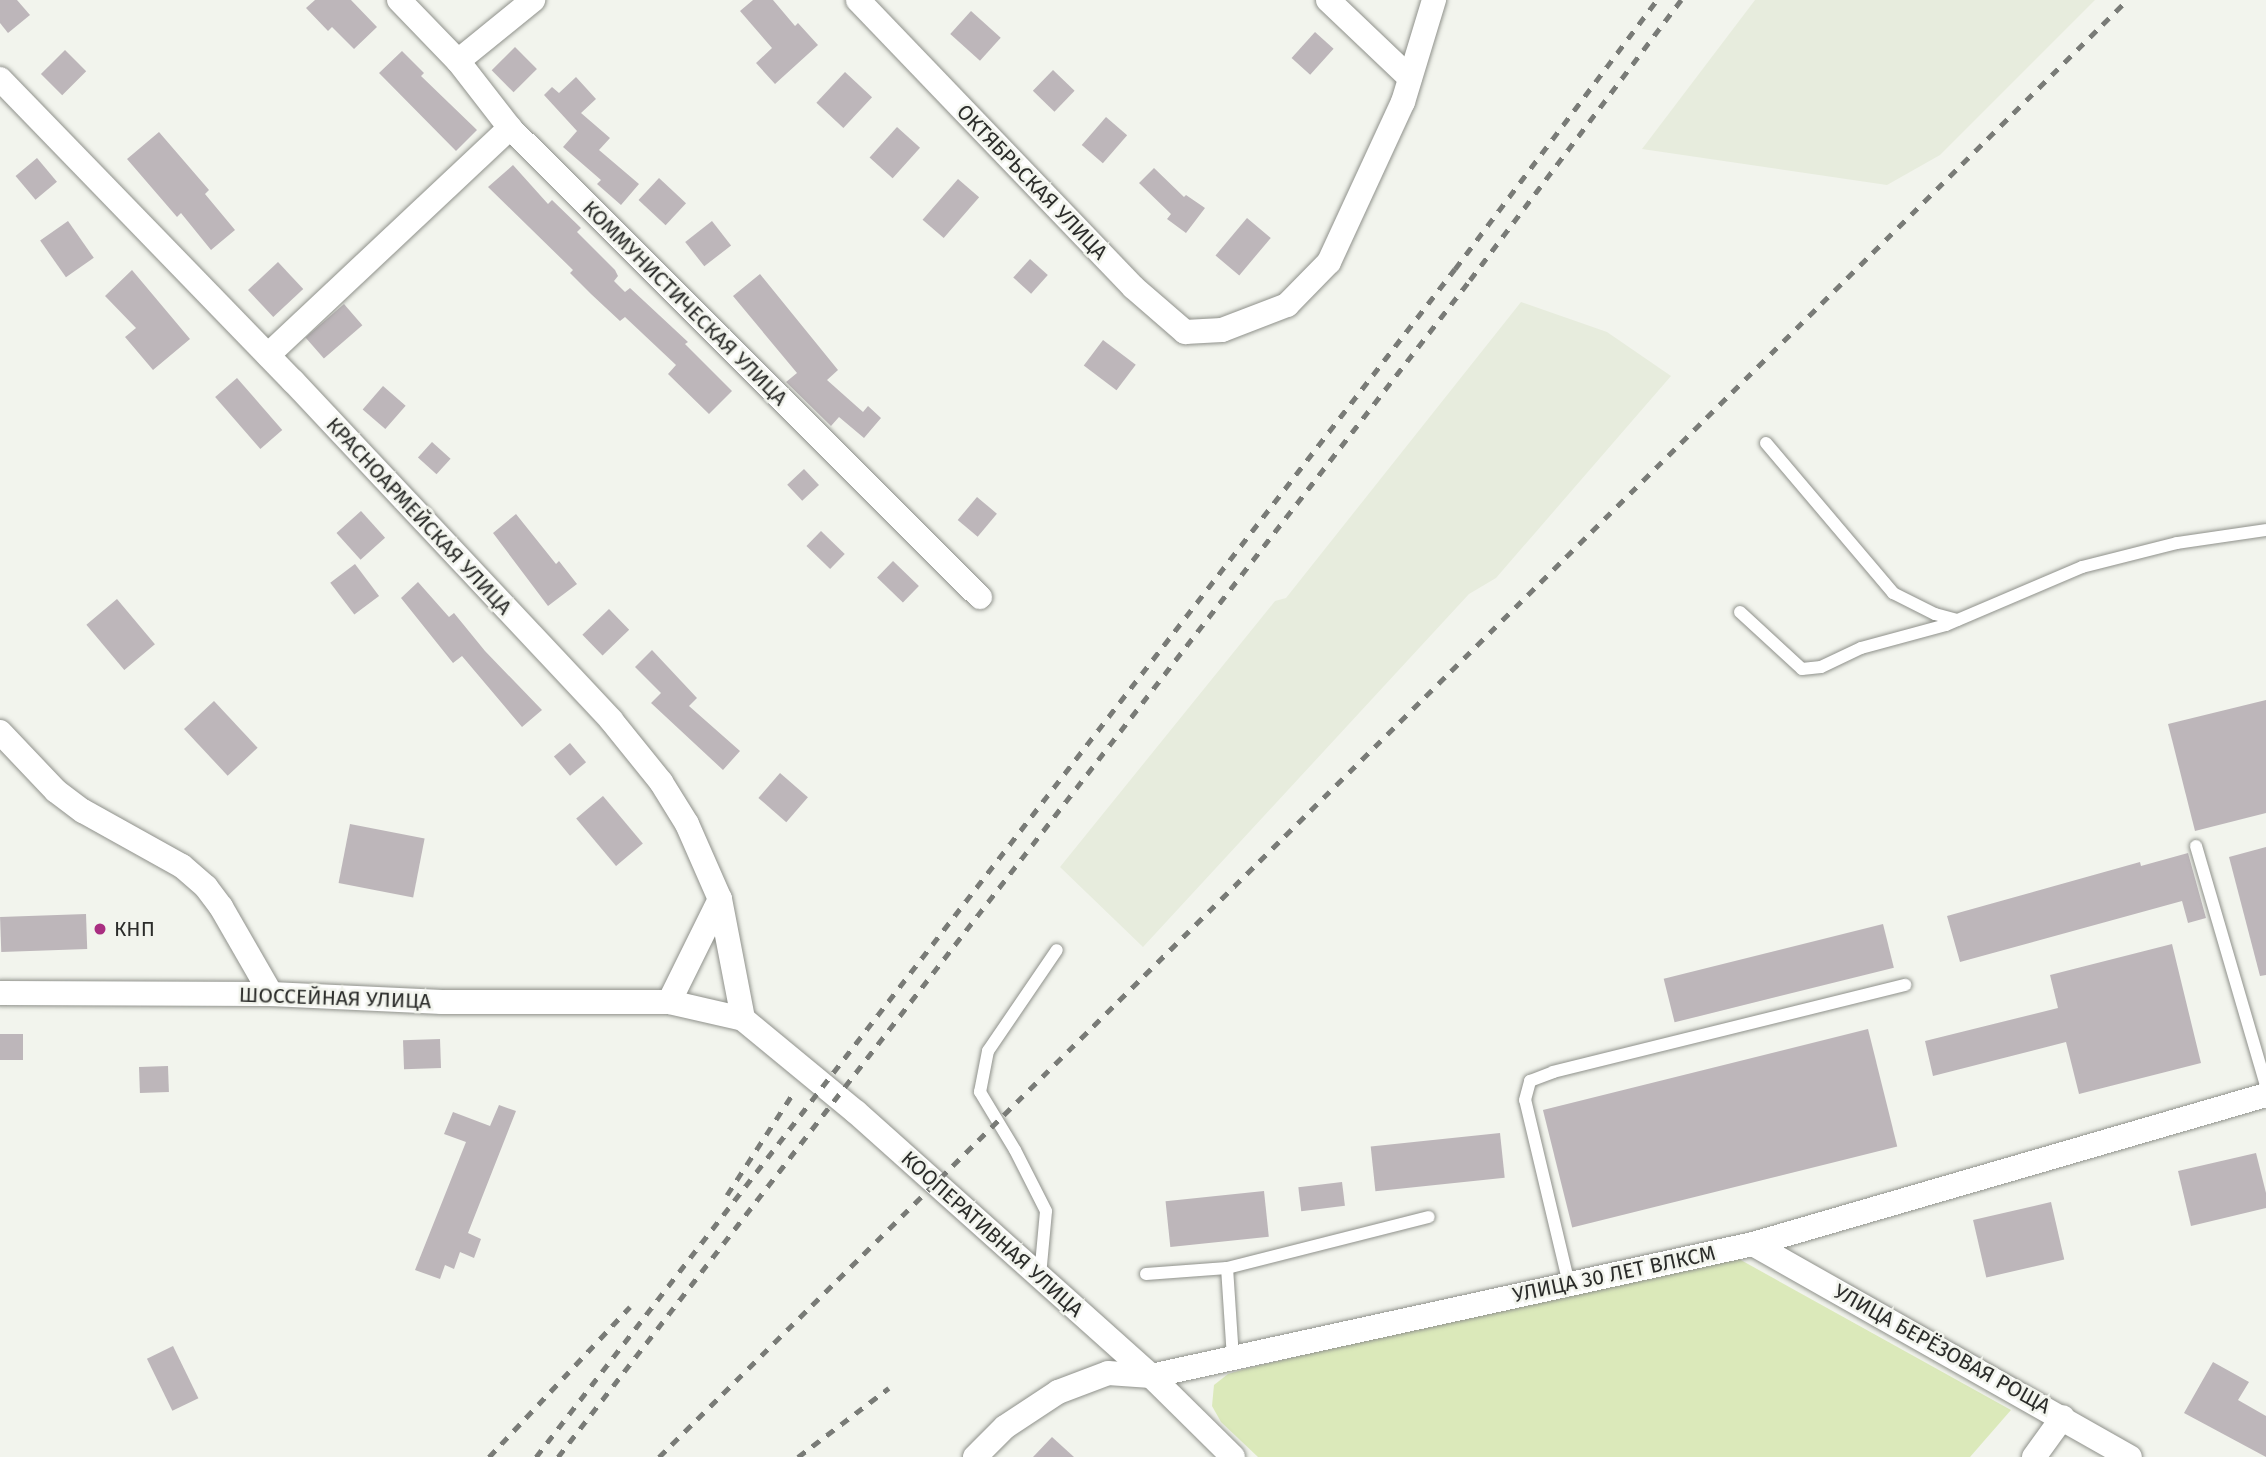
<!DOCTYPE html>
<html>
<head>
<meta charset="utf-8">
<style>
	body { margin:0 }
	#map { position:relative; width:2266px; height:1457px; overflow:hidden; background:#f2f4ed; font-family:"Fira Sans",sans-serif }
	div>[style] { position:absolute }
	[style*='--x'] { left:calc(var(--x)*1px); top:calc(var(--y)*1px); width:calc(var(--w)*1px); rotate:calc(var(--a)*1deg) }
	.built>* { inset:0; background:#e7ecdd }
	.green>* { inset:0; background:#dbe9ba }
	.building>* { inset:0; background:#bdb6ba; transform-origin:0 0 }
	.roads { filter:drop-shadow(0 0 2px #8f918b) drop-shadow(0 0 2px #8f918b) }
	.service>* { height:12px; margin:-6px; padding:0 6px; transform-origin:6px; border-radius:6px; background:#fff }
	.minor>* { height:24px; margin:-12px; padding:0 12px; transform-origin:12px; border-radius:12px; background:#fff }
	.rail>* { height:5px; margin-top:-2.5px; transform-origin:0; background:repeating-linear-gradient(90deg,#797b77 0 9px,transparent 0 18px) }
	.dots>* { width:19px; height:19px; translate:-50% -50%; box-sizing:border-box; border:4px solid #f2f4ed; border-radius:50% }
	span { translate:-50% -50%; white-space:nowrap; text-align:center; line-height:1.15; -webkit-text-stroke:5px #f2f4ed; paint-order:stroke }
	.street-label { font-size:21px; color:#2b2c2a }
	.poi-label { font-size:21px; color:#2b2c2a }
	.left { translate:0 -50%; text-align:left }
</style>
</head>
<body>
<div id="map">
	<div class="built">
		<div style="clip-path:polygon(1755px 0,2095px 0,1940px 155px,1887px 185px,1642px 149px)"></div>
		<div style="clip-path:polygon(1521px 302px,1607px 332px,1671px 376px,1496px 578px,1469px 594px,1143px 947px,1060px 867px,1275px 601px,1286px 598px)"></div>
	</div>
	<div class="green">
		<div style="clip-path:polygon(1730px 1254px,2011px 1410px,1970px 1457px,1258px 1457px,1221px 1422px,1212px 1406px,1214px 1385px,1228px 1374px,1245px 1369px)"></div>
	</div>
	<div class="building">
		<div style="clip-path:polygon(0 0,17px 0,30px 15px,8px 33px,0 23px)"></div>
		<div style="clip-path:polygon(315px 0,351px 0,377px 27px,354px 49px,332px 27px,328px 31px,306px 8px)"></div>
		<div style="clip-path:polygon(753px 0,773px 0,795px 26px,798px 23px,818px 45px,775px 84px,756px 63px,772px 48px,740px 11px)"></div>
		<div style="left:971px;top:11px;width:40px;height:31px;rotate:42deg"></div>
		<div style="left:1315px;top:32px;width:25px;height:35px;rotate:42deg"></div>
		<div style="left:515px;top:47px;width:31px;height:33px;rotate:45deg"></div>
		<div style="left:65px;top:50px;width:30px;height:34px;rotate:45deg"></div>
		<div style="clip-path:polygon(402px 51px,424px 73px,421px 76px,477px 130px,456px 151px,379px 73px)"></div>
		<div style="left:1053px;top:70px;width:30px;height:29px;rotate:44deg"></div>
		<div style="left:845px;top:72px;width:37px;height:42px;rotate:43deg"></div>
		<div style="clip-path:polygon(576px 77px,596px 99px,581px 113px,610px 138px,599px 150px,639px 184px,621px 205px,597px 184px,601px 180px,563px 147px,577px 131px,544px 95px,552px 87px,559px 93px)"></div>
		<div style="left:1106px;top:117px;width:28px;height:37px;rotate:41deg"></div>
		<div style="left:897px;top:127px;width:31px;height:41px;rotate:42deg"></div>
		<div style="clip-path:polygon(159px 132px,209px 190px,205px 194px,235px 230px,211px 250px,181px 213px,177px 217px,127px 159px)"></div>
		<div style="left:37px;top:158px;width:31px;height:28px;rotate:50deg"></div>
		<div style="clip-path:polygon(513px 165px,548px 204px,552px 200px,581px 228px,577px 232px,615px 270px,618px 276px,614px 281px,625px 292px,630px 288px,688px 342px,685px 344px,732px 391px,709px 414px,668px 374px,676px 365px,625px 317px,620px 321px,591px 294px,570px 273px,573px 270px,488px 187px)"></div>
		<div style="clip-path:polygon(1154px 168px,1184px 197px,1186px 195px,1205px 208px,1186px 233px,1167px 219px,1171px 214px,1139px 183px)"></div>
		<div style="left:659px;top:178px;width:37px;height:30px;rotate:43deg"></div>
		<div style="left:958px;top:179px;width:28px;height:54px;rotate:41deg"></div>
		<div style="left:1247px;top:218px;width:31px;height:49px;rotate:40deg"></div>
		<div style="left:68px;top:221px;width:45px;height:34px;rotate:55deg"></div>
		<div style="left:712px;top:221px;width:31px;height:34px;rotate:52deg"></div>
		<div style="left:1030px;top:259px;width:24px;height:25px;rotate:42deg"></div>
		<div style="left:278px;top:262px;width:37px;height:41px;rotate:47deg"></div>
		<div style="clip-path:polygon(132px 270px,190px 339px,153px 370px,125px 337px,136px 328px,105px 296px)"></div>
		<div style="clip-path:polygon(760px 274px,838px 370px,827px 380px,863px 412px,868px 406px,881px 418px,864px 438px,839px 417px,831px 426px,786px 382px,797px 373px,733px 296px)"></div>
		<div style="left:344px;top:304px;width:28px;height:51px;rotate:49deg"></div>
		<div style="left:1103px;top:340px;width:41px;height:32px;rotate:37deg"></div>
		<div style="left:237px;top:378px;width:69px;height:29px;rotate:49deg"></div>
		<div style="left:383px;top:386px;width:30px;height:31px;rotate:41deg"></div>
		<div style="left:432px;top:442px;width:25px;height:21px;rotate:42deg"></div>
		<div style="left:804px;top:469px;width:22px;height:23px;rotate:47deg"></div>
		<div style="left:977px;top:497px;width:26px;height:30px;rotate:40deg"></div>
		<div style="left:361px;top:511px;width:36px;height:33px;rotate:48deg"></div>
		<div style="clip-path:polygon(516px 514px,556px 564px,559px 561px,577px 584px,548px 606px,493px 533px)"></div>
		<div style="left:821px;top:531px;width:33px;height:21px;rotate:44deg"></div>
		<div style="left:893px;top:561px;width:36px;height:23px;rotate:44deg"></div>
		<div style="left:355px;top:564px;width:40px;height:31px;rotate:53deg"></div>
		<div style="clip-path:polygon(418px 582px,449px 617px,454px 613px,485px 651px,542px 710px,522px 727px,462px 656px,453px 663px,401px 598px)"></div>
		<div style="left:117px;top:599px;width:59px;height:40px;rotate:50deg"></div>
		<div style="left:609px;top:609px;width:29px;height:37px;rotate:46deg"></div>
		<div style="clip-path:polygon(652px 650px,697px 698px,689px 706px,740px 751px,723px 770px,651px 703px,661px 693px,635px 667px)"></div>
		<div style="clip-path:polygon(2266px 700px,2266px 813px,2195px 831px,2168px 724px)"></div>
		<div style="left:214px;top:701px;width:64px;height:41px;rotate:47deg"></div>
		<div style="left:570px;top:743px;width:25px;height:21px;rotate:50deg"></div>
		<div style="left:780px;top:773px;width:37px;height:33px;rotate:41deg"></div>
		<div style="left:603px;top:796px;width:62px;height:35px;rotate:50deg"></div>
		<div style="left:350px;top:824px;width:76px;height:60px;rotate:11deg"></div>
		<div style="clip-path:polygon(2266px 847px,2266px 975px,2260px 976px,2229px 857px)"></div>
		<div style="clip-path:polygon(2188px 853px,2206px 918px,2188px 923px,2182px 901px,1960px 962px,1947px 916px,2140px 862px,2141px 866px)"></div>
		<div style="left:86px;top:914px;width:35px;height:86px;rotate:88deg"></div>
		<div style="left:1883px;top:924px;width:45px;height:226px;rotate:76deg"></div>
		<div style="clip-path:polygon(2172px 944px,2201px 1063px,2079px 1094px,2066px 1042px,1933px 1076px,1925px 1041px,2058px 1008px,2050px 975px)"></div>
		<div style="left:1868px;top:1029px;width:121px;height:335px;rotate:76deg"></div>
		<div style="left:0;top:1034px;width:23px;height:26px"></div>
		<div style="left:440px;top:1039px;width:29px;height:37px;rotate:88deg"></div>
		<div style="left:168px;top:1066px;width:26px;height:29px;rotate:88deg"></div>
		<div style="clip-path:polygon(499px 1105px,516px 1111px,468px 1233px,481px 1239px,474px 1258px,460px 1252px,454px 1269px,445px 1265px,440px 1279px,415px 1270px,466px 1142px,444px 1134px,453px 1112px,490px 1126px)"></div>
		<div style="left:1500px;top:1133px;width:45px;height:130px;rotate:84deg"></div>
		<div style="clip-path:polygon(2256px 1153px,2266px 1193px,2266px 1208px,2191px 1226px,2178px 1171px)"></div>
		<div style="left:1342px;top:1182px;width:24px;height:44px;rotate:83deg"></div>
		<div style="left:1264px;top:1191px;width:46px;height:99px;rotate:84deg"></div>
		<div style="left:2051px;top:1202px;width:59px;height:80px;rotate:77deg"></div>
		<div style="left:173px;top:1346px;width:58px;height:29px;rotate:64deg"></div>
		<div style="clip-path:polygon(2213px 1362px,2249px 1382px,2238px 1400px,2266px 1416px,2266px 1457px,2184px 1413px)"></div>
		<div style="clip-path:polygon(1052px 1437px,1074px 1457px,1033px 1457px)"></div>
	</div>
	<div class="roads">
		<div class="service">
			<div style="--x:1766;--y:443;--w:197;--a:49.7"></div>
			<div style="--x:1893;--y:593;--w:47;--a:26.6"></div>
			<div style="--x:1935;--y:614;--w:23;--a:15"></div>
			<div style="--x:1740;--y:612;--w:84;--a:42.6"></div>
			<div style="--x:1802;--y:669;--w:19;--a:-6"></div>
			<div style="--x:1821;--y:667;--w:44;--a:-25.4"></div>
			<div style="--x:1861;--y:648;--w:88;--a:-15.1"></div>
			<div style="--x:1946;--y:625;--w:148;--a:-23.1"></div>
			<div style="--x:2082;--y:567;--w:98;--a:-14.2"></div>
			<div style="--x:2177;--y:543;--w:90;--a:-8.3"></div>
			<div style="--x:2196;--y:846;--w:249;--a:73.7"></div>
			<div style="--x:1146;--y:1274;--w:81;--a:-4.2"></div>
			<div style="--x:1040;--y:1276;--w:65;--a:-84.7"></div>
			<div style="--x:1046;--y:1211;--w:68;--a:-116.9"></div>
			<div style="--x:1015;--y:1150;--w:68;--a:-121.1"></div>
			<div style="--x:980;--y:1092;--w:42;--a:-79"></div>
			<div style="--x:988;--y:1051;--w:122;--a:-55.7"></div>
			<div style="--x:1569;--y:1284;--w:189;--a:-103.4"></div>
			<div style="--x:1525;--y:1100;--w:20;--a:-75"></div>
			<div style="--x:1530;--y:1081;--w:25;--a:-21"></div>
			<div style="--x:1553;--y:1072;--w:363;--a:-13.9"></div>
			<div style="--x:1233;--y:1358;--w:90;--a:-93.8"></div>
			<div style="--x:1227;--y:1268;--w:208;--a:-14.2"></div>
		</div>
		<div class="minor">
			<div style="--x:399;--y:0;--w:85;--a:46"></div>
			<div style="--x:458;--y:61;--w:85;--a:52.2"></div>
			<div style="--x:510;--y:128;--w:664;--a:44.94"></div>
			<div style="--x:858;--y:0;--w:397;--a:46.2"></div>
			<div style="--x:1133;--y:287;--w:69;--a:40.9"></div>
			<div style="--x:1185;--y:332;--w:37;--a:-3"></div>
			<div style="--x:1222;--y:330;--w:70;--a:-21"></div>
			<div style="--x:1287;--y:305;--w:60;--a:-45.7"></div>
			<div style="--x:1329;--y:262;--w:176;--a:-65.2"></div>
			<div style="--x:1403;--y:102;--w:107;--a:-73.1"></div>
			<div style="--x:1328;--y:0;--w:113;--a:43.6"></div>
			<div style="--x:458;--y:61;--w:97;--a:-39.1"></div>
			<div style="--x:0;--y:79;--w:421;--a:45.9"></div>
			<div style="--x:293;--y:381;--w:465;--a:46.8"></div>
			<div style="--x:611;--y:720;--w:80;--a:51.1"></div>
			<div style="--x:661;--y:782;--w:49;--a:58.2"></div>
			<div style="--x:687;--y:824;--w:82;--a:66.3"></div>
			<div style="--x:720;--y:899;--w:115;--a:116.3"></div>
			<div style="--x:268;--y:355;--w:332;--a:-43.2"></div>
			<div style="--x:0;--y:732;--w:81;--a:46.5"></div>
			<div style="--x:56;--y:791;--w:34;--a:37"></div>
			<div style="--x:83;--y:811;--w:113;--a:29.1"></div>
			<div style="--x:182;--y:866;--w:32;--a:41"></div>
			<div style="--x:206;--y:887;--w:25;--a:53"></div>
			<div style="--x:221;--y:907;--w:100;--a:60.1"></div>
			<div style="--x:720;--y:899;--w:122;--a:79.1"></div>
			<div style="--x:743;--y:1019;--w:146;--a:39.5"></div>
			<div style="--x:856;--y:1112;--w:396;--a:41.8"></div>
			<div style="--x:1151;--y:1376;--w:115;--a:44.6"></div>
			<div style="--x:0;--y:993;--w:271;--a:0.2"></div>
			<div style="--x:271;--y:994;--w:171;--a:2.7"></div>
			<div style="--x:442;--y:1002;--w:227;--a:0"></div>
			<div style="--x:669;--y:1002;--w:76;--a:12.9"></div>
			<div style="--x:1753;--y:1244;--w:433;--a:29.5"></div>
			<div style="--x:975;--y:1457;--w:42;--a:-45"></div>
			<div style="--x:1005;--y:1427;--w:64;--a:-33.4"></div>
			<div style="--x:1058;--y:1392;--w:53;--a:-20.8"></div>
			<div style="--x:1108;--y:1373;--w:43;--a:4"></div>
			<div style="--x:1151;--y:1376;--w:616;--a:-12.37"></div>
			<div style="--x:1753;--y:1244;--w:534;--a:-16.2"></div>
			<div style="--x:2034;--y:1457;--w:49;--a:-54.1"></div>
		</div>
	</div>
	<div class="rail">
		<div style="--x:727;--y:1195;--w:123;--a:-57"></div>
		<div style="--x:489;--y:1457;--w:206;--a:-46.8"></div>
		<div style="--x:536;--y:1457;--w:1502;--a:-52.28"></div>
		<div style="--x:1455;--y:269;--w:336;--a:-53.1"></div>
		<div style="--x:558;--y:1457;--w:1489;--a:-52.23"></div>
		<div style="--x:1470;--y:280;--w:351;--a:-53"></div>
		<div style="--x:659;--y:1457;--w:2068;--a:-44.78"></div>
		<div style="--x:798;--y:1457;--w:114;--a:-37.2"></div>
	</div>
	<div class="dots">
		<div style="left:100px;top:929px;background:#a92e81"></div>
	</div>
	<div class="street-label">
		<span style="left:1032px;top:182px;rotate:46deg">ОКТЯБРЬСКАЯ УЛИЦА</span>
		<span style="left:685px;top:303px;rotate:45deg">КОММУНИСТИЧЕСКАЯ УЛИЦА</span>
		<span style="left:419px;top:516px;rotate:47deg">КРАСНОАРМЕЙСКАЯ УЛИЦА</span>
		<span style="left:335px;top:998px;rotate:2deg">ШОССЕЙНАЯ УЛИЦА</span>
		<span style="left:992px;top:1234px;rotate:42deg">КООПЕРАТИВНАЯ УЛИЦА</span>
		<span style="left:1614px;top:1274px;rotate:-12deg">УЛИЦА 30 ЛЕТ ВЛКСМ</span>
		<span style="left:1942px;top:1349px;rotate:29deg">УЛИЦА БЕРЁЗОВАЯ РОЩА</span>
	</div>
	<div class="poi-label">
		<span class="left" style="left:114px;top:929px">КНП</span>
	</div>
</div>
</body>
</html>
